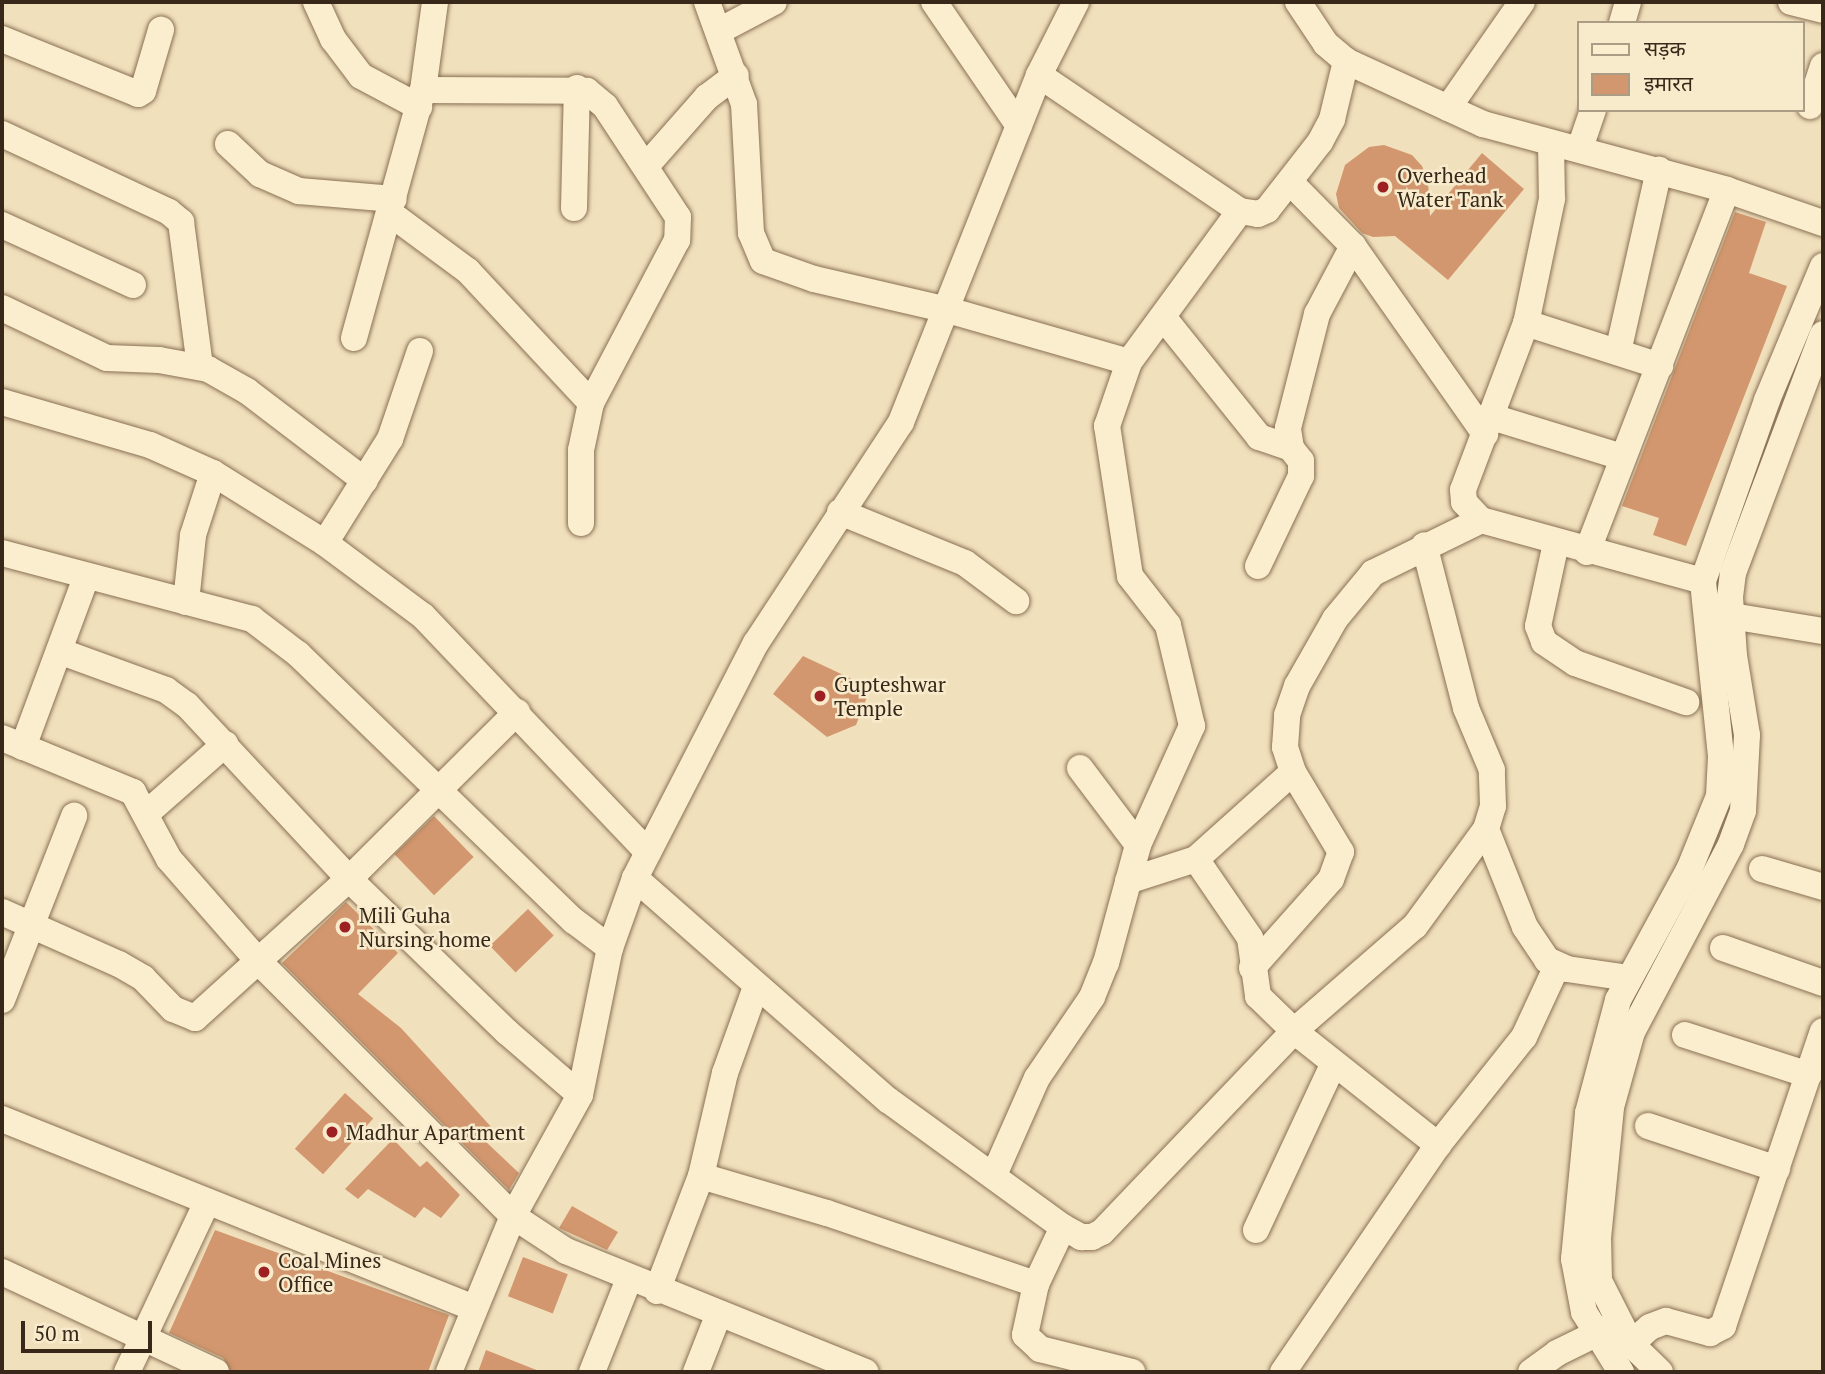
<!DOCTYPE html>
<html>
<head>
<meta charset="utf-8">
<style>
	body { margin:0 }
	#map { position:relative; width:1825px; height:1374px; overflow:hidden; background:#f1e0bc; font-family:"PT Serif","Noto Sans Devanagari",serif }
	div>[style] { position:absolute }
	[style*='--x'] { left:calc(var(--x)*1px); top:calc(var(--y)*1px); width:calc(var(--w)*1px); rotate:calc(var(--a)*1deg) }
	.building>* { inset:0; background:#d2976e; transform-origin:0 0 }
	.roads { filter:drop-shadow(0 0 2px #897054) drop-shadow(0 0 2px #897054) }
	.minor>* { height:26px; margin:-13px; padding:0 13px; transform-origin:13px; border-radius:13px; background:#fbeecf }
	.dots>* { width:19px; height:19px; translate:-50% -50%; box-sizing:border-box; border:4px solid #f8ebcc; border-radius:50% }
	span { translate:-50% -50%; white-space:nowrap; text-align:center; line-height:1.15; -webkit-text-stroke:5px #f8ebcc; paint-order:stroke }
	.poi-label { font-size:21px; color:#37281a }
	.left { translate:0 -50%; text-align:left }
	.frame { position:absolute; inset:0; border:4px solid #37281a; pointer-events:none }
	.legend { position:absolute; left:1577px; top:21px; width:228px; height:91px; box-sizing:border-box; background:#f8ebcc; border:2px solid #ab9d85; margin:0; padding:9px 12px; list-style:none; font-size:21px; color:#37281a }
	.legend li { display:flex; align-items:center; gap:14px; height:35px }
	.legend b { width:35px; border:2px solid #ab9d85 }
	.scale { position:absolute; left:21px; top:1321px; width:131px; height:32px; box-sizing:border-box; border:4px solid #37281a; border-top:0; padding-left:9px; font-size:21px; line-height:24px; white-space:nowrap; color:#37281a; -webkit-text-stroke:5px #f8ebcc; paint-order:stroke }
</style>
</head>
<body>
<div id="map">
	<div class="building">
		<div style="clip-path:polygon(1384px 145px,1412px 155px,1422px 166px,1428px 181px,1430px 216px,1482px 153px,1524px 189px,1448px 280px,1395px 236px,1373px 237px,1362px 233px,1339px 208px,1336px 194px,1345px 165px,1369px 147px)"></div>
		<div style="clip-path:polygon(1735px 212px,1766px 222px,1749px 273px,1787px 286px,1686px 546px,1653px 535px,1659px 518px,1622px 506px)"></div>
		<div style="clip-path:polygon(803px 656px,854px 680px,853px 689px,867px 697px,856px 725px,827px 737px,773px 694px)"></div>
		<div style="left:434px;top:816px;width:57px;height:55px;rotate:46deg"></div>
		<div style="clip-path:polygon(346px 902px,398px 953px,358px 994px,401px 1028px,494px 1130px,485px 1141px,519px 1173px,509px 1190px,282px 963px)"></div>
		<div style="left:528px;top:909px;width:37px;height:53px;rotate:46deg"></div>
		<div style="left:345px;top:1093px;width:38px;height:75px;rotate:42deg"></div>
		<div style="clip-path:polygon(393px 1139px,420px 1167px,427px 1161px,460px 1195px,441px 1218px,424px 1207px,415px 1218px,368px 1189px,358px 1199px,345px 1189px)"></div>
		<div style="clip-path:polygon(572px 1206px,618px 1232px,607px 1250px,559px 1228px)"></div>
		<div style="clip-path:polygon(215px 1230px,449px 1315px,428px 1372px,231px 1372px,223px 1358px,169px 1333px)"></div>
		<div style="left:523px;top:1257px;width:48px;height:42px;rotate:21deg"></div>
		<div style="clip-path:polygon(486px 1350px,539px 1371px,539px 1372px,478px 1372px)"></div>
	</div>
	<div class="roads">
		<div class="minor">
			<div style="--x:316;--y:2;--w:41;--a:65.3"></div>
			<div style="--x:333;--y:39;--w:46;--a:52.9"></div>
			<div style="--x:361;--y:76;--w:66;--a:28.1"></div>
			<div style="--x:707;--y:2;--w:109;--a:70.1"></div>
			<div style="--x:744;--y:104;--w:129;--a:86.9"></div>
			<div style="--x:751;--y:233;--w:30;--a:67"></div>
			<div style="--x:763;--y:261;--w:54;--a:19.4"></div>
			<div style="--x:814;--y:279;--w:138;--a:13"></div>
			<div style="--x:948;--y:310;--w:188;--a:16"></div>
			<div style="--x:934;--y:2;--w:150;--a:55.6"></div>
			<div style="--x:1298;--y:2;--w:50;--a:56.3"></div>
			<div style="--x:1326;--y:44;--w:26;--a:40"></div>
			<div style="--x:1346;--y:61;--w:151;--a:24.7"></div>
			<div style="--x:1483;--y:124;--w:253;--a:15.1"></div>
			<div style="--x:1727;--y:190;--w:102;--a:19"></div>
			<div style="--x:1791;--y:2;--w:33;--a:14"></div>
			<div style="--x:1622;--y:23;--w:22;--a:-74"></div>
			<div style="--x:719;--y:31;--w:62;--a:-27.8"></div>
			<div style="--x:2;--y:39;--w:147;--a:22"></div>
			<div style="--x:138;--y:94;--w:6;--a:-31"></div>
			<div style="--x:143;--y:91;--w:64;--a:-73.6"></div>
			<div style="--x:1039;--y:75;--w:243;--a:34.1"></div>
			<div style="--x:1240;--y:211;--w:18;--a:9"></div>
			<div style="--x:1258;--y:214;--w:10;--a:-24"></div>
			<div style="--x:1267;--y:210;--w:86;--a:-52.1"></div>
			<div style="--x:1320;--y:142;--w:26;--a:-62"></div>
			<div style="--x:1332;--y:119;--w:60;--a:-76.4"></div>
			<div style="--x:423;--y:90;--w:164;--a:0.3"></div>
			<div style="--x:587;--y:91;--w:23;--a:40"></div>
			<div style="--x:605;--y:106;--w:133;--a:56.7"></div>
			<div style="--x:678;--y:217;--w:23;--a:92"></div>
			<div style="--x:677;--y:240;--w:184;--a:117.8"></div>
			<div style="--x:591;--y:403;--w:48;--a:102"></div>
			<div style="--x:581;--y:450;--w:73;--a:90"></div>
			<div style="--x:1810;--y:106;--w:42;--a:-72"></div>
			<div style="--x:1448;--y:108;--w:129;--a:-55.1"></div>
			<div style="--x:2;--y:134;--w:184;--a:25"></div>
			<div style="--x:169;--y:212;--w:16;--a:40"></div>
			<div style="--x:181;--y:222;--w:146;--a:82.5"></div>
			<div style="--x:1551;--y:143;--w:56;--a:89"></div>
			<div style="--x:1552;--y:199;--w:127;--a:101.8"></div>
			<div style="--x:1526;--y:323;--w:178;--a:110.7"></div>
			<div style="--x:1463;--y:490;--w:12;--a:85"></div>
			<div style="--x:1464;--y:502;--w:25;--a:47"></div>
			<div style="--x:1481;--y:520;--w:230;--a:15.4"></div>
			<div style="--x:228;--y:144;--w:44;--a:43.2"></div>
			<div style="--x:260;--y:174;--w:43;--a:23.6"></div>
			<div style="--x:299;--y:191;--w:95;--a:4.8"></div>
			<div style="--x:1580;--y:148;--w:40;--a:-71.1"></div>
			<div style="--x:647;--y:165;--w:91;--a:-48.6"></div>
			<div style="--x:707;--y:97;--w:36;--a:-37"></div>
			<div style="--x:1290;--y:182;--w:90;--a:45.5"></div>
			<div style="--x:1353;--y:246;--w:230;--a:54.9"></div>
			<div style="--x:574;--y:208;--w:120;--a:-88.6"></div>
			<div style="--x:391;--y:214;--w:96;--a:36.5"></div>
			<div style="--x:468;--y:271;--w:180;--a:47"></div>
			<div style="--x:2;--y:225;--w:144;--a:24.6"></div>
			<div style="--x:2;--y:308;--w:116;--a:25.5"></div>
			<div style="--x:107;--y:358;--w:52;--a:2.2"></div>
			<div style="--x:159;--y:360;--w:50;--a:10.4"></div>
			<div style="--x:208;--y:369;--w:45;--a:29.4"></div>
			<div style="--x:247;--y:391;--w:148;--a:37.3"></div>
			<div style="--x:1163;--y:317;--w:154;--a:51.3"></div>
			<div style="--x:1259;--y:437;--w:34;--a:19"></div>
			<div style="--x:1526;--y:323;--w:141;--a:17.8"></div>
			<div style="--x:354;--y:338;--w:257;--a:-74.5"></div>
			<div style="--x:423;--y:90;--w:89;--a:-82.2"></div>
			<div style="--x:1618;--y:352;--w:187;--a:-77.3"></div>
			<div style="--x:2;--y:402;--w:154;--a:16.2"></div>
			<div style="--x:150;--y:445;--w:69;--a:24"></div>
			<div style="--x:213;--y:473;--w:132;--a:32"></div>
			<div style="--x:325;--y:543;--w:122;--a:36.7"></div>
			<div style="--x:423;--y:616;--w:326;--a:46.4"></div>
			<div style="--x:1492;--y:417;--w:136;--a:17.1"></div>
			<div style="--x:840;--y:512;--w:135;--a:22.2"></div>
			<div style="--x:965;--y:563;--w:64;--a:36.7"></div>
			<div style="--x:325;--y:543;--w:123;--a:-58"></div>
			<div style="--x:390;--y:439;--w:93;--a:-71.2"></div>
			<div style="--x:1556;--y:543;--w:85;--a:102.2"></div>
			<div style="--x:1538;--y:626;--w:17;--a:69"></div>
			<div style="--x:1544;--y:642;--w:37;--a:34"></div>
			<div style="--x:1575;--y:663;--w:118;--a:19.4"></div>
			<div style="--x:1587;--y:552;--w:388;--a:-68.9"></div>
			<div style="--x:2;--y:553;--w:259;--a:14.8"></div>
			<div style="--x:252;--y:619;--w:58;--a:37.3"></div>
			<div style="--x:298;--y:654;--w:384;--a:44.1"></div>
			<div style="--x:574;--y:921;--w:45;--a:36.9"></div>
			<div style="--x:1258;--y:566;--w:100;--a:-64.5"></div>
			<div style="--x:1301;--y:476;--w:15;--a:-90"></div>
			<div style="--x:1301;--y:461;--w:16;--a:-128"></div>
			<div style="--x:1291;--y:448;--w:20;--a:-99"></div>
			<div style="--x:1288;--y:428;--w:118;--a:-75.7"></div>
			<div style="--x:1317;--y:314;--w:77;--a:-62.1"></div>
			<div style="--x:186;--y:602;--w:67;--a:-84"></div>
			<div style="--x:193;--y:535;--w:65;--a:-72.1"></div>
			<div style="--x:1731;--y:616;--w:93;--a:9.3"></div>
			<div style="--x:59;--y:651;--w:114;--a:20"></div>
			<div style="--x:166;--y:690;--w:26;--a:36"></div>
			<div style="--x:187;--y:705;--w:238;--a:47"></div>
			<div style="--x:349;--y:879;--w:220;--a:44.1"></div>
			<div style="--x:507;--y:1032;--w:96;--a:40.8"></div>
			<div style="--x:2;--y:738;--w:142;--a:22.4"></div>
			<div style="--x:133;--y:792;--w:76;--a:61.8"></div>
			<div style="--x:169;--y:859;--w:138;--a:48.8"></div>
			<div style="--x:260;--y:963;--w:358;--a:45"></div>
			<div style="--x:513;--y:1216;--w:64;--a:33.4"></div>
			<div style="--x:566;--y:1251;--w:323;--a:22"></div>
			<div style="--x:23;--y:747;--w:180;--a:-69.6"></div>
			<div style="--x:1080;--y:768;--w:96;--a:53"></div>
			<div style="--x:148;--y:812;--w:103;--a:-41.4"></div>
			<div style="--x:1486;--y:829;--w:105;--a:68.3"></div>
			<div style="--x:1525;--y:927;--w:40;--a:56"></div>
			<div style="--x:1547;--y:960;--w:22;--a:24"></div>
			<div style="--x:1567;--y:969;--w:63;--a:8.3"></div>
			<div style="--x:1196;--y:859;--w:96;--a:55.6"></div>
			<div style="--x:1250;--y:938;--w:59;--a:82.1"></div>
			<div style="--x:1258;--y:996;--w:50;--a:44.2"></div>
			<div style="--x:1294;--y:1031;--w:184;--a:38.4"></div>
			<div style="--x:1762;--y:869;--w:64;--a:16.4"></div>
			<div style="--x:635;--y:878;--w:337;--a:41.3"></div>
			<div style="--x:888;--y:1100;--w:216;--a:36"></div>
			<div style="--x:1063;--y:1227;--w:21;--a:29"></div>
			<div style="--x:1081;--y:1237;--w:11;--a:0"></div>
			<div style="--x:1092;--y:1237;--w:11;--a:-27"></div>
			<div style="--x:1102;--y:1232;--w:278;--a:-46.3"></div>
			<div style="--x:1294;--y:1031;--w:160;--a:-41"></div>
			<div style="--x:1415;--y:926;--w:120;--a:-53.8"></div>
			<div style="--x:1486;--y:829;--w:24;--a:-73"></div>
			<div style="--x:1493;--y:806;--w:36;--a:-92"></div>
			<div style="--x:1492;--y:770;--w:67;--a:-112.8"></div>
			<div style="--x:1466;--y:708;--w:168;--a:-104.4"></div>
			<div style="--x:1128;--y:881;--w:71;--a:-17.9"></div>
			<div style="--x:1196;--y:859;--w:130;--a:-41.9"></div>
			<div style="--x:2;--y:912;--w:128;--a:24"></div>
			<div style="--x:119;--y:964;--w:28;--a:30"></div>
			<div style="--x:143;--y:978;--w:43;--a:45.9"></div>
			<div style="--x:173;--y:1009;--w:24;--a:22"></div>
			<div style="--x:195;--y:1018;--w:207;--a:-42.1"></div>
			<div style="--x:349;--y:879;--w:237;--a:-44.8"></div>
			<div style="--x:1723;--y:948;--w:106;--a:19.3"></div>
			<div style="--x:1252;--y:968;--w:119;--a:-48.4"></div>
			<div style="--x:1331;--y:879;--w:29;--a:-70"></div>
			<div style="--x:1341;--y:852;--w:93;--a:-121"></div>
			<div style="--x:1293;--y:772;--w:26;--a:-108"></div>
			<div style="--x:1285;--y:747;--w:32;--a:-86"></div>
			<div style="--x:1287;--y:715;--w:31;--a:-71"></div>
			<div style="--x:1297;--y:686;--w:77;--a:-60.4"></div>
			<div style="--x:1335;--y:619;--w:60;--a:-50.4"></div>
			<div style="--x:1373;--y:573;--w:120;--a:-26.1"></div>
			<div style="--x:2;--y:1000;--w:198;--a:-68.6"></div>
			<div style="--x:1685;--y:1035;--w:130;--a:17.9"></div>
			<div style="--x:2;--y:1119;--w:508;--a:21.82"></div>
			<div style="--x:1648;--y:1126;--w:136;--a:18.4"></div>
			<div style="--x:994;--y:1175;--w:106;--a:-66.1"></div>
			<div style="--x:1037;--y:1078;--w:98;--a:-55.8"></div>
			<div style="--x:1092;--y:997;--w:37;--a:-68"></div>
			<div style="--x:1106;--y:963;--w:122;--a:-74.8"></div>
			<div style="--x:1138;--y:845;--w:131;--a:-65.6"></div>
			<div style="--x:1192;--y:726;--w:104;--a:-103.4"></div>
			<div style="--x:1168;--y:625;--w:62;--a:-127.8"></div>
			<div style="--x:1130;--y:576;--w:152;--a:-98.7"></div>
			<div style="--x:1107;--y:426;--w:68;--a:-71"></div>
			<div style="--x:1129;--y:362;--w:187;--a:-53.7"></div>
			<div style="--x:701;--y:1176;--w:131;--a:16.4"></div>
			<div style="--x:827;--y:1213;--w:221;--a:18.8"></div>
			<div style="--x:1063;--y:1227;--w:63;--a:115.3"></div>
			<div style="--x:1036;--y:1284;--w:52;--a:102.2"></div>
			<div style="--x:1025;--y:1335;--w:21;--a:43"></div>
			<div style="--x:1040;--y:1349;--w:95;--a:14"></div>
			<div style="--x:1256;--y:1230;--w:184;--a:-65"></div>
			<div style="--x:2;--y:1272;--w:236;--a:25"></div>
			<div style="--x:657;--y:1291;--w:123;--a:-69.1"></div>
			<div style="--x:701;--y:1176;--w:106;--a:-76.9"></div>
			<div style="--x:725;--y:1073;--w:91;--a:-70.2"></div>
			<div style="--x:1631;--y:1344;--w:25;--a:-42"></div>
			<div style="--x:1650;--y:1327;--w:17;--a:-21"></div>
			<div style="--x:1666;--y:1321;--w:46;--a:15.3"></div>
			<div style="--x:1710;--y:1333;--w:15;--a:-28"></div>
			<div style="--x:1723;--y:1326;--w:311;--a:-71.3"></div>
			<div style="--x:127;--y:1372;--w:188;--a:-64.8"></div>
			<div style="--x:449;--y:1372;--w:169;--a:-67.7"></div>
			<div style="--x:513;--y:1216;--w:138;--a:-61"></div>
			<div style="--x:580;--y:1095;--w:150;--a:-78.5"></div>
			<div style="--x:610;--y:948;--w:74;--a:-70.3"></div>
			<div style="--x:635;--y:878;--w:264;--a:-62.8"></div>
			<div style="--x:756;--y:643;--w:264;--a:-56.7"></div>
			<div style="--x:901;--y:422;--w:373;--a:-68.3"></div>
			<div style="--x:1039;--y:75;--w:82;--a:-63.1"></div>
			<div style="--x:592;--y:1372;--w:100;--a:-68.3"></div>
			<div style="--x:696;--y:1372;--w:60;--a:-68.6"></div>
			<div style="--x:1283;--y:1372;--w:275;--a:-55.7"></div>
			<div style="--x:1438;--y:1145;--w:138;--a:-51.5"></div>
			<div style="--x:1524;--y:1037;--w:78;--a:-65.1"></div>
			<div style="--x:1531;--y:1372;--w:32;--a:-36"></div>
			<div style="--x:1557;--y:1353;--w:57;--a:-26.1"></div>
			<div style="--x:1621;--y:1372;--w:70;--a:-121.7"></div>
			<div style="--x:1584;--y:1312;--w:54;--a:-100.7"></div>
			<div style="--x:1574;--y:1259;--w:147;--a:-84.5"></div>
			<div style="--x:1588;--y:1113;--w:117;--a:-75.1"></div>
			<div style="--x:1618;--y:1000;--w:148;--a:-61.4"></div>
			<div style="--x:1689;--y:870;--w:80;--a:-67.9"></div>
			<div style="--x:1719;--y:796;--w:40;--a:-87.1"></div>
			<div style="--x:1721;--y:756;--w:176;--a:-95.9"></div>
			<div style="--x:1703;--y:581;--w:192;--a:-70.5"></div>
			<div style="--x:1767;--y:400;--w:145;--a:-67.3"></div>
			<div style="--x:1660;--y:1372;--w:40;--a:-136"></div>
			<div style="--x:1631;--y:1344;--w:71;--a:-116.9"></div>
			<div style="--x:1599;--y:1281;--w:43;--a:-91.3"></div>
			<div style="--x:1598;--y:1238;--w:132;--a:-84.3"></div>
			<div style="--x:1611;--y:1107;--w:78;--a:-74.4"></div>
			<div style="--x:1632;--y:1032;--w:212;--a:-62.2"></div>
			<div style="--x:1731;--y:844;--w:35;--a:-70"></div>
			<div style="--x:1743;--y:811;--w:76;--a:-87"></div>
			<div style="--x:1747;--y:735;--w:80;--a:-99.3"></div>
			<div style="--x:1734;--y:656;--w:59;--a:-93.9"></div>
			<div style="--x:1730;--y:597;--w:24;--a:-83"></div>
			<div style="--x:1733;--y:573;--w:255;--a:-69.4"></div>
		</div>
	</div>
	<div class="dots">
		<div style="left:1383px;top:187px;background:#9d2022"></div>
		<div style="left:820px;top:696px;background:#9d2022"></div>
		<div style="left:345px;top:927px;background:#9d2022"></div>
		<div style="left:332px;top:1132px;background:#9d2022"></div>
		<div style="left:264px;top:1272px;background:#9d2022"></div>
	</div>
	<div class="poi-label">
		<span class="left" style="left:1397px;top:187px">Overhead<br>Water Tank</span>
		<span class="left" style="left:834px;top:696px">Gupteshwar<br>Temple</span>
		<span class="left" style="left:359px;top:927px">Mili Guha<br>Nursing home</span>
		<span class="left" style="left:346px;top:1132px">Madhur Apartment</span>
		<span class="left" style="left:278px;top:1272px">Coal Mines<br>Office</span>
	</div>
	<div class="frame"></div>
	<ul class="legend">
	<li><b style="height:9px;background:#fbeecf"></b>सड़क</li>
	<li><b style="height:19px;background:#d2976e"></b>इमारत</li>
	</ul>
	<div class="scale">50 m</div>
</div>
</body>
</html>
